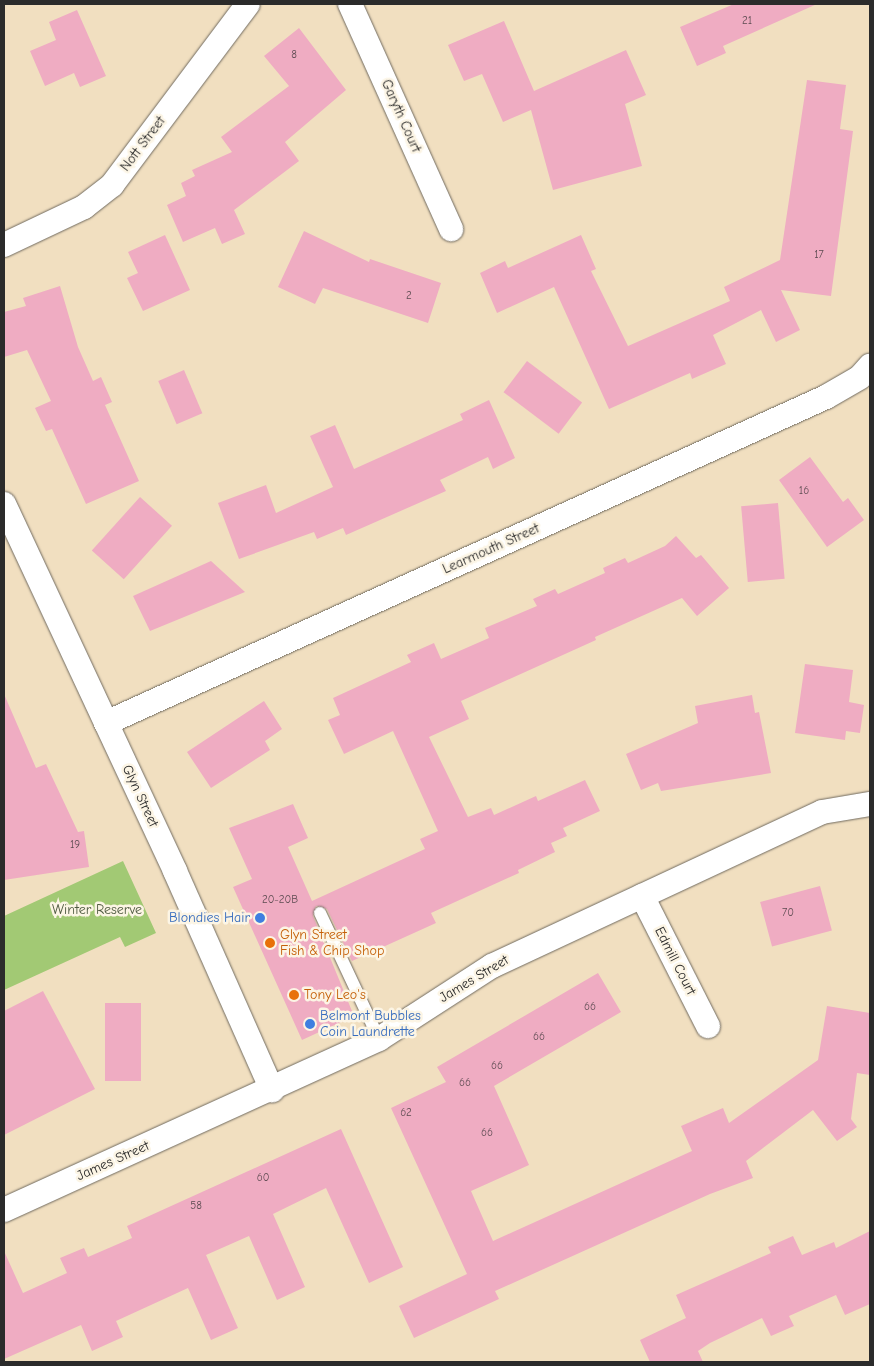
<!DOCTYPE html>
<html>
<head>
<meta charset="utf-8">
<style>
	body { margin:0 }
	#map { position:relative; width:874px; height:1366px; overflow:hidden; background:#f1dfc0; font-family:"Comic Neue",sans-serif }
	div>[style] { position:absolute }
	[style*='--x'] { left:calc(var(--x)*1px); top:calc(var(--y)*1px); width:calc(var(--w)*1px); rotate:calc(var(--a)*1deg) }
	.green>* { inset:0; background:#a2c974 }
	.building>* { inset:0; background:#efacc2; transform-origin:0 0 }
	.roads { filter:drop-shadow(0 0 1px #706a5f) drop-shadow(0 0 1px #706a5f) }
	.service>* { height:12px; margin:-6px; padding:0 6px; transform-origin:6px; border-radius:6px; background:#fff }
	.minor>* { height:24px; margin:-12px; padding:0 12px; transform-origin:12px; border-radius:12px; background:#fff }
	.dots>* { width:14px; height:14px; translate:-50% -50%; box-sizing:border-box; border:2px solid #fcf5e5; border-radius:50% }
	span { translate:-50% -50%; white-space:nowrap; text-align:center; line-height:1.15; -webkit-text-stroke:5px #fcf5e5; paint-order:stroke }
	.number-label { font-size:11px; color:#5c4b51 }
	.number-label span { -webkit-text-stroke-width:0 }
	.street-label { font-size:14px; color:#2b2b2b }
	.park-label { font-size:14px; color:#4f5a41 }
	.shop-label { font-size:14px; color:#366cbe }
	.right { translate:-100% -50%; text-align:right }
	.left { translate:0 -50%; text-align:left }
	.food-label { font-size:14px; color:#c56008 }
	.frame { position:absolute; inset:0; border:5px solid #2b2b2b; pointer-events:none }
</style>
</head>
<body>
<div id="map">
	<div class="green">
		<div style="clip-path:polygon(123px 861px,156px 933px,125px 947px,120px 937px,4px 990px,4px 916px)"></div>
	</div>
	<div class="building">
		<div style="clip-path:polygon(734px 4px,817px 4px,723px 46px,726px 53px,697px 66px,680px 27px)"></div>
		<div style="clip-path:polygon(77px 10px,106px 76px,80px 87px,74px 73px,45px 86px,30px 51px,56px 40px,49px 22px)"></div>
		<div style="clip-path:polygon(504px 21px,534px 91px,626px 50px,646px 95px,625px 104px,642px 166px,553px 190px,531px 110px,503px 122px,482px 74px,464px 81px,448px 45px)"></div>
		<div style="clip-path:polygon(299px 28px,346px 90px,285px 142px,299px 161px,234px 210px,245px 234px,222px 244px,215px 228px,183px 242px,167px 205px,186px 196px,181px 183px,195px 176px,192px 170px,232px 152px,221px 137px,289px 86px,264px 56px)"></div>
		<div style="clip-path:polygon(807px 80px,846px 85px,840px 129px,853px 131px,831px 296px,781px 290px,800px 330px,776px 342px,761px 310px,713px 335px,726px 364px,692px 379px,690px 373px,609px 409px,554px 287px,497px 313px,480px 273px,505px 261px,508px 268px,581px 235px,596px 269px,591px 271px,628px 346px,730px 301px,724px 287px,780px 260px)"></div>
		<div style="clip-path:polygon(304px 231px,369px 262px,370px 259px,441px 283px,428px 323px,323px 288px,315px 304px,278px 287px)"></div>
		<div style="clip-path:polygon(165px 235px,190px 290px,143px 311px,127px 278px,138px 273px,128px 252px)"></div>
		<div style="clip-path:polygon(60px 286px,78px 347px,93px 381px,101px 377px,112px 402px,105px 405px,139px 481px,86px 504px,52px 429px,46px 431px,35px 408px,51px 401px,27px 350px,4px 357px,4px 312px,26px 306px,23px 298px)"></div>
		<div style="left:527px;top:361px;width:69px;height:39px;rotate:37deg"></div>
		<div style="left:184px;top:370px;width:47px;height:28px;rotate:67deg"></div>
		<div style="clip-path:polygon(489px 400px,515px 458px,493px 469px,488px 457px,440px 480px,446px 491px,346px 535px,343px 528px,317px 539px,314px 532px,239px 559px,218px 503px,266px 485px,276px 513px,333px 487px,310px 436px,335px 425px,354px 469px,463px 420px,460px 414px)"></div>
		<div style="clip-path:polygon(810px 457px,843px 502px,848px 498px,864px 520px,827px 547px,779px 480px)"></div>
		<div style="left:140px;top:497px;width:43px;height:72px;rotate:42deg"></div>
		<div style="left:778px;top:503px;width:76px;height:37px;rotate:85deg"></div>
		<div style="clip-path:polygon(676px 536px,696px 558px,701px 555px,729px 588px,697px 616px,682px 598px,595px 637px,596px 640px,461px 701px,469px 719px,429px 737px,468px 817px,491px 808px,494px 815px,536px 796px,538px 801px,585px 780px,600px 811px,563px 828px,567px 836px,551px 843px,555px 852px,518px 870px,519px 873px,431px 913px,436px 923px,352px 961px,327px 909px,316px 906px,313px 916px,354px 1016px,302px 1040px,233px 887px,252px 879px,229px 828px,293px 804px,308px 838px,288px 847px,312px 901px,425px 849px,420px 839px,438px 831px,393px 731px,344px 754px,328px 720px,340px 715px,333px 698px,411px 662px,407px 655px,434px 643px,441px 659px,489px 638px,485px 628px,537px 606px,533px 599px,555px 589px,558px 594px,605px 573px,603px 568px,625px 558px,628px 563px,665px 546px)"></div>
		<div style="clip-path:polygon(211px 561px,245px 592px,150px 631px,133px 596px)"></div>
		<div style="clip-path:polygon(805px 664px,853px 670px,849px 702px,864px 705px,860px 733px,846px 731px,845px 740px,795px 733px)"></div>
		<div style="clip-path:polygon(4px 694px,36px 768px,46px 764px,78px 832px,84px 831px,89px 867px,4px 880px)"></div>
		<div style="clip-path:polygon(752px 695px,755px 713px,759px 712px,771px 773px,661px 791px,658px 783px,641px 790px,626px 754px,698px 723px,695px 706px)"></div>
		<div style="clip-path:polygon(264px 701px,282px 729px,265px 741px,270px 750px,211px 788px,187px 752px)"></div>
		<div style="left:820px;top:886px;width:46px;height:62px;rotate:75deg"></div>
		<div style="clip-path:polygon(598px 973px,621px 1012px,494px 1086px,529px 1165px,471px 1191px,493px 1241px,692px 1151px,681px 1126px,723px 1108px,729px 1123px,818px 1060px,827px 1006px,870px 1013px,870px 1075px,857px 1073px,851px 1119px,857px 1127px,837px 1141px,813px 1110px,746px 1161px,753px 1178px,710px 1194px,495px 1291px,499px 1299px,414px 1338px,399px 1306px,467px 1274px,391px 1108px,446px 1082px,437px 1067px)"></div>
		<div style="clip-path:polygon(43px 991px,95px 1089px,4px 1135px,4px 1011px)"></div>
		<div style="left:105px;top:1003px;width:36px;height:78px"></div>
		<div style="clip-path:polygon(341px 1129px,403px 1267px,369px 1283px,326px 1188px,273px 1214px,305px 1287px,277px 1300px,249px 1236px,206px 1255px,238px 1328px,211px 1340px,188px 1288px,116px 1321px,123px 1337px,92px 1351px,81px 1325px,4px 1359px,4px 1251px,23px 1293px,67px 1273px,60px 1258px,84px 1248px,88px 1257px,132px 1238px,127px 1226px)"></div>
		<div style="clip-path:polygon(870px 1231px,870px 1304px,845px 1315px,836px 1295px,789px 1316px,794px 1326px,771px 1336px,762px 1318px,710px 1343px,698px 1351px,703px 1362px,650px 1362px,640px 1340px,686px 1318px,676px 1295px,771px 1253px,768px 1247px,793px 1236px,802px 1255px,834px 1242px,836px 1248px)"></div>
	</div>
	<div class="roads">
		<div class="service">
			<div style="--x:320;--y:913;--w:139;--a:64.9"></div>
		</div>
		<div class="minor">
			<div style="--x:350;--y:4;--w:247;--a:65.8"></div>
			<div style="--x:4;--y:245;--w:89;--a:-25.4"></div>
			<div style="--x:84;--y:207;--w:36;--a:-38"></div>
			<div style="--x:112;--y:185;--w:226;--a:-53.1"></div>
			<div style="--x:4;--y:504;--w:405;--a:65"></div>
			<div style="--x:175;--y:871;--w:240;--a:66.1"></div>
			<div style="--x:106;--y:723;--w:790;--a:-24.36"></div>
			<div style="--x:826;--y:397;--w:39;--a:-30"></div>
			<div style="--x:860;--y:377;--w:15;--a:-48"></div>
			<div style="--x:642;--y:896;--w:146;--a:63.1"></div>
			<div style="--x:4;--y:1210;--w:412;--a:-24.5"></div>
			<div style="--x:379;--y:1039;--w:135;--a:-32.9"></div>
			<div style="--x:492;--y:966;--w:364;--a:-25"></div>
			<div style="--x:822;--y:812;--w:49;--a:-9.5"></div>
		</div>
	</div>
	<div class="dots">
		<div style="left:260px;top:918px;background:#3f7fe0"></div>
		<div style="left:270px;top:943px;background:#e8710a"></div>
		<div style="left:294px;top:995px;background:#e8710a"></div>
		<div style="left:310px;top:1024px;background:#3f7fe0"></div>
	</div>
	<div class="number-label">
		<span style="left:747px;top:21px">21</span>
		<span style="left:294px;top:55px">8</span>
		<span style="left:819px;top:255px">17</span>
		<span style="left:409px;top:296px">2</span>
		<span style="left:804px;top:491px">16</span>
		<span style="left:75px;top:845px">19</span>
		<span style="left:280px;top:900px">20-20B</span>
		<span style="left:788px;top:913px">70</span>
		<span style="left:590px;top:1007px">66</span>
		<span style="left:539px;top:1037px">66</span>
		<span style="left:497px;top:1066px">66</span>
		<span style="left:465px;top:1083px">66</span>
		<span style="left:406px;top:1113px">62</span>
		<span style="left:487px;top:1133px">66</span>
		<span style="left:263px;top:1178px">60</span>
		<span style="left:196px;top:1206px">58</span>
	</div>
	<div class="street-label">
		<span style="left:401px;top:116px;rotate:66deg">Garyth Court</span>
		<span style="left:143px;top:144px;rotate:-53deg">Nott Street</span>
		<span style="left:491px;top:549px;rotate:-24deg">Learmouth Street</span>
		<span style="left:140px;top:796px;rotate:65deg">Glyn Street</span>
		<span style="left:675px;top:961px;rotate:63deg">Edmill Court</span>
		<span style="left:474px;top:979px;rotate:-31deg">James Street</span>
		<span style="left:113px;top:1161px;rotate:-24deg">James Street</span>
	</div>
	<div class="park-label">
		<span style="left:97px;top:910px">Winter Reserve</span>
	</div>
	<div class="shop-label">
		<span class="right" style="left:250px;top:918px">Blondies Hair</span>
		<span class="left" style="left:320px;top:1024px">Belmont Bubbles<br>Coin Laundrette</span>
	</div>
	<div class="food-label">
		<span class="left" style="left:280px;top:943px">Glyn Street<br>Fish &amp; Chip Shop</span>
		<span class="left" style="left:304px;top:995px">Tony Leo's</span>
	</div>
	<div class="frame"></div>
</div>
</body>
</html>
